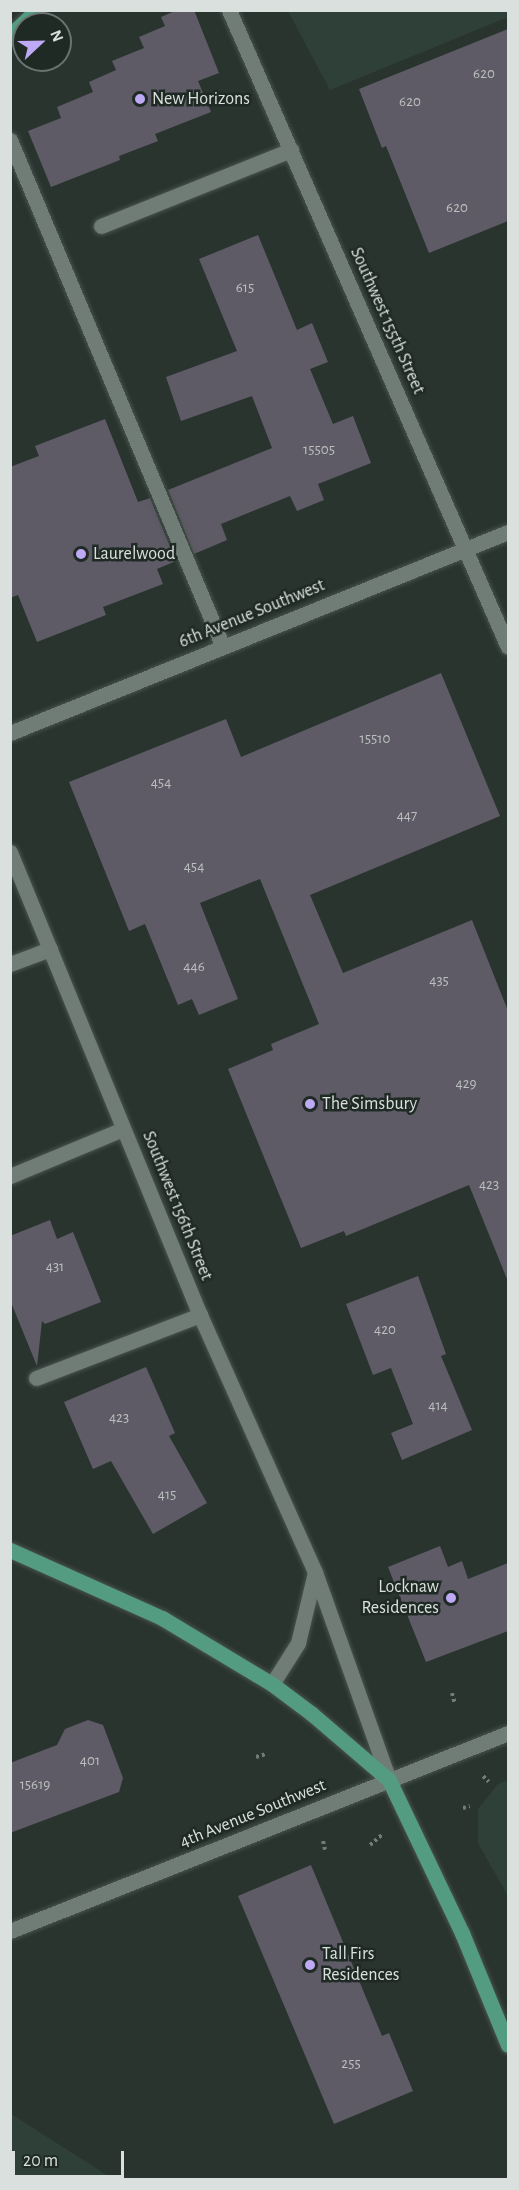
<!DOCTYPE html>
<html>
<head>
<meta charset="utf-8">
<style>
	body { margin:0 }
	#map { position:relative; width:519px; height:2190px; overflow:hidden; background:#29342f; font-family:"Alegreya Sans",sans-serif }
	div>[style] { position:absolute }
	[style*='--x'] { left:calc(var(--x)*1px); top:calc(var(--y)*1px); width:calc(var(--w)*1px); rotate:calc(var(--a)*1deg) }
	.built>* { inset:0; background:#2f4039 }
	.building>* { inset:0; background:#5e5b66 }
	.path>* { height:4px; margin-top:-2px; transform-origin:0; background:repeating-linear-gradient(90deg,#727b77 0 3px,transparent 0 6px) }
	.roads { filter:drop-shadow(0 0 2px #49524e) drop-shadow(0 0 2px #49524e) }
	.minor>* { height:15px; margin:-7.5px; padding:0 7.5px; transform-origin:7.5px; border-radius:7.5px; background:#707c76 }
	.major>* { height:15px; margin:-7.5px; padding:0 7.5px; transform-origin:7.5px; border-radius:7.5px; background:#539b81 }
	.dots>* { width:16px; height:16px; translate:-50% -50%; box-sizing:border-box; border:3px solid #1f2a25; border-radius:50% }
	span { translate:-50% -50%; white-space:nowrap; text-align:center; line-height:1.15; -webkit-text-stroke:5px #1f2a25; paint-order:stroke }
	.number-label { font-size:15px; color:#bbbfbf }
	.number-label span { -webkit-text-stroke-width:0 }
	.poi-label { font-size:18px; color:#dae0dd }
	.left { translate:0 -50%; text-align:left }
	.right { translate:-100% -50%; text-align:right }
	.street-label { font-size:18px; color:#dae0dd }
	.frame { position:absolute; inset:0; border:12px solid #dae0dd; pointer-events:none }
	.north { position:absolute; left:12px; top:12px; width:60px; height:60px; box-sizing:border-box; background:#1f2a25; border:2px solid #6a736f; border-radius:50%; rotate:68deg; font-size:16px; font-weight:700; line-height:24px; text-align:center; color:#dae0dd }
	.north::after { content:''; display:block; margin:auto; width:21px; height:27px; background:#bea9f5; clip-path:polygon(50% 0,100% 100%,50% 72%,0 100%) }
	.scale { position:absolute; left:12px; top:2151px; width:112px; height:27px; box-sizing:border-box; border:3px solid #dae0dd; border-top:0; padding-left:8px; font-size:18px; line-height:21px; white-space:nowrap; color:#dae0dd; -webkit-text-stroke:4px #1f2a25; paint-order:stroke }
</style>
</head>
<body>
<div id="map">
	<div class="built">
		<div style="clip-path:polygon(508px 10px,508px 17px,330px 90px,288px 11px)"></div>
		<div style="clip-path:polygon(508px 1780px,508px 1896px,478px 1843px,478px 1809px,498px 1784px)"></div>
		<div style="clip-path:polygon(11px 2114px,113px 2179px,11px 2179px)"></div>
	</div>
	<div class="building">
		<div style="clip-path:polygon(177px 10px,194px 10px,219px 73px,198px 81px,211px 112px,155px 134px,158px 141px,119px 156px,120px 160px,51px 187px,28px 131px,61px 118px,57px 107px,93px 92px,89px 82px,116px 70px,112px 61px,144px 48px,139px 37px,165px 26px,161px 17px)"></div>
		<div style="clip-path:polygon(508px 29px,508px 221px,429px 253px,386px 146px,382px 148px,359px 89px)"></div>
		<div style="clip-path:polygon(258px 235px,297px 330px,312px 323px,328px 362px,310px 369px,333px 424px,353px 416px,371px 463px,318px 484px,324px 500px,297px 511px,290px 496px,221px 524px,227px 540px,194px 554px,168px 490px,272px 448px,252px 396px,181px 421px,166px 377px,237px 351px,199px 259px)"></div>
		<div style="clip-path:polygon(105px 419px,138px 502px,150px 498px,176px 561px,157px 569px,163px 584px,103px 607px,106px 615px,37px 642px,18px 595px,10px 598px,10px 467px,39px 456px,35px 446px)"></div>
		<div style="clip-path:polygon(441px 673px,500px 816px,310px 895px,343px 973px,472px 920px,508px 1011px,507px 1279px,469px 1185px,346px 1236px,344px 1231px,301px 1248px,228px 1069px,273px 1050px,271px 1044px,319px 1024px,260px 879px,200px 903px,238px 999px,199px 1015px,192px 999px,178px 1005px,145px 924px,129px 931px,69px 782px,226px 719px,241px 757px)"></div>
		<div style="clip-path:polygon(50px 1220px,57px 1239px,73px 1232px,101px 1302px,45px 1324px,42px 1321px,37px 1366px,10px 1300px,10px 1236px)"></div>
		<div style="clip-path:polygon(418px 1276px,446px 1354px,441px 1356px,472px 1430px,402px 1460px,391px 1433px,413px 1424px,391px 1368px,373px 1375px,346px 1304px)"></div>
		<div style="clip-path:polygon(146px 1367px,175px 1433px,169px 1436px,207px 1503px,153px 1534px,111px 1461px,93px 1469px,64px 1402px)"></div>
		<div style="clip-path:polygon(440px 1546px,448px 1567px,462px 1561px,468px 1579px,508px 1563px,508px 1631px,426px 1662px,388px 1567px)"></div>
		<div style="clip-path:polygon(88px 1720px,103px 1725px,123px 1778px,119px 1792px,10px 1833px,10px 1763px,57px 1745px,65px 1729px)"></div>
		<div style="clip-path:polygon(311px 1865px,382px 2036px,389px 2033px,413px 2091px,334px 2124px,238px 1896px)"></div>
	</div>
	<div class="path">
		<div style="--x:452;--y:1693;--w:11;--a:75"></div>
		<div style="--x:256;--y:1757;--w:10;--a:-17"></div>
		<div style="--x:483;--y:1776;--w:8;--a:45"></div>
		<div style="--x:463;--y:1808;--w:7;--a:-16"></div>
		<div style="--x:323;--y:1841;--w:9;--a:77"></div>
		<div style="--x:370;--y:1845;--w:17;--a:-40"></div>
	</div>
	<div class="roads">
		<div class="minor">
			<div style="--x:229;--y:10;--w:695;--a:66.35"></div>
			<div style="--x:10;--y:140;--w:550;--a:67.21"></div>
			<div style="--x:101;--y:226;--w:205;--a:-21.8"></div>
			<div style="--x:10;--y:733;--w:537;--a:-21.98"></div>
			<div style="--x:10;--y:852;--w:500;--a:67.69"></div>
			<div style="--x:200;--y:1315;--w:282;--a:65.9"></div>
			<div style="--x:315;--y:1572;--w:221;--a:70.4"></div>
			<div style="--x:10;--y:964;--w:43;--a:-20.6"></div>
			<div style="--x:10;--y:1176;--w:122;--a:-22.6"></div>
			<div style="--x:36;--y:1378;--w:176;--a:-21"></div>
			<div style="--x:272;--y:1684;--w:49;--a:-57.6"></div>
			<div style="--x:298;--y:1643;--w:73;--a:-76.5"></div>
			<div style="--x:10;--y:1931;--w:536;--a:-21.68"></div>
		</div>
		<div class="major">
			<div style="--x:10;--y:35;--w:37;--a:-43"></div>
			<div style="--x:10;--y:1550;--w:167;--a:24.1"></div>
			<div style="--x:162;--y:1618;--w:128;--a:31"></div>
			<div style="--x:272;--y:1684;--w:50;--a:36.9"></div>
			<div style="--x:312;--y:1714;--w:101;--a:40.6"></div>
			<div style="--x:389;--y:1780;--w:170;--a:64.5"></div>
			<div style="--x:462;--y:1933;--w:121;--a:67.7"></div>
		</div>
	</div>
	<div class="dots">
		<div style="left:140px;top:99px;background:#bea9f5"></div>
		<div style="left:81px;top:554px;background:#bea9f5"></div>
		<div style="left:310px;top:1104px;background:#bea9f5"></div>
		<div style="left:451px;top:1598px;background:#bea9f5"></div>
		<div style="left:310px;top:1965px;background:#bea9f5"></div>
	</div>
	<div class="number-label">
		<span style="left:484px;top:74px">620</span>
		<span style="left:410px;top:102px">620</span>
		<span style="left:457px;top:208px">620</span>
		<span style="left:245px;top:288px">615</span>
		<span style="left:319px;top:450px">15505</span>
		<span style="left:375px;top:739px">15510</span>
		<span style="left:161px;top:783px">454</span>
		<span style="left:407px;top:816px">447</span>
		<span style="left:194px;top:867px">454</span>
		<span style="left:194px;top:967px">446</span>
		<span style="left:439px;top:981px">435</span>
		<span style="left:466px;top:1084px">429</span>
		<span style="left:489px;top:1185px">423</span>
		<span style="left:55px;top:1267px">431</span>
		<span style="left:385px;top:1330px">420</span>
		<span style="left:438px;top:1406px">414</span>
		<span style="left:119px;top:1418px">423</span>
		<span style="left:167px;top:1495px">415</span>
		<span style="left:90px;top:1761px">401</span>
		<span style="left:35px;top:1785px">15619</span>
		<span style="left:351px;top:2064px">255</span>
	</div>
	<div class="poi-label">
		<span class="left" style="left:152px;top:99px">New Horizons</span>
		<span class="left" style="left:93px;top:554px">Laurelwood</span>
		<span class="left" style="left:322px;top:1104px">The Simsbury</span>
		<span class="right" style="left:439px;top:1598px">Locknaw<br>Residences</span>
		<span class="left" style="left:322px;top:1965px">Tall Firs<br>Residences</span>
	</div>
	<div class="street-label">
		<span style="left:387px;top:321px;rotate:66deg">Southwest 155th Street</span>
		<span style="left:252px;top:614px;rotate:-22deg">6th Avenue Southwest</span>
		<span style="left:177px;top:1206px;rotate:68deg">Southwest 156th Street</span>
		<span style="left:253px;top:1814px;rotate:-22deg">4th Avenue Southwest</span>
	</div>
	<div class="frame"></div>
	<div class="north">N</div>
	<div class="scale">20 m</div>
</div>
</body>
</html>
